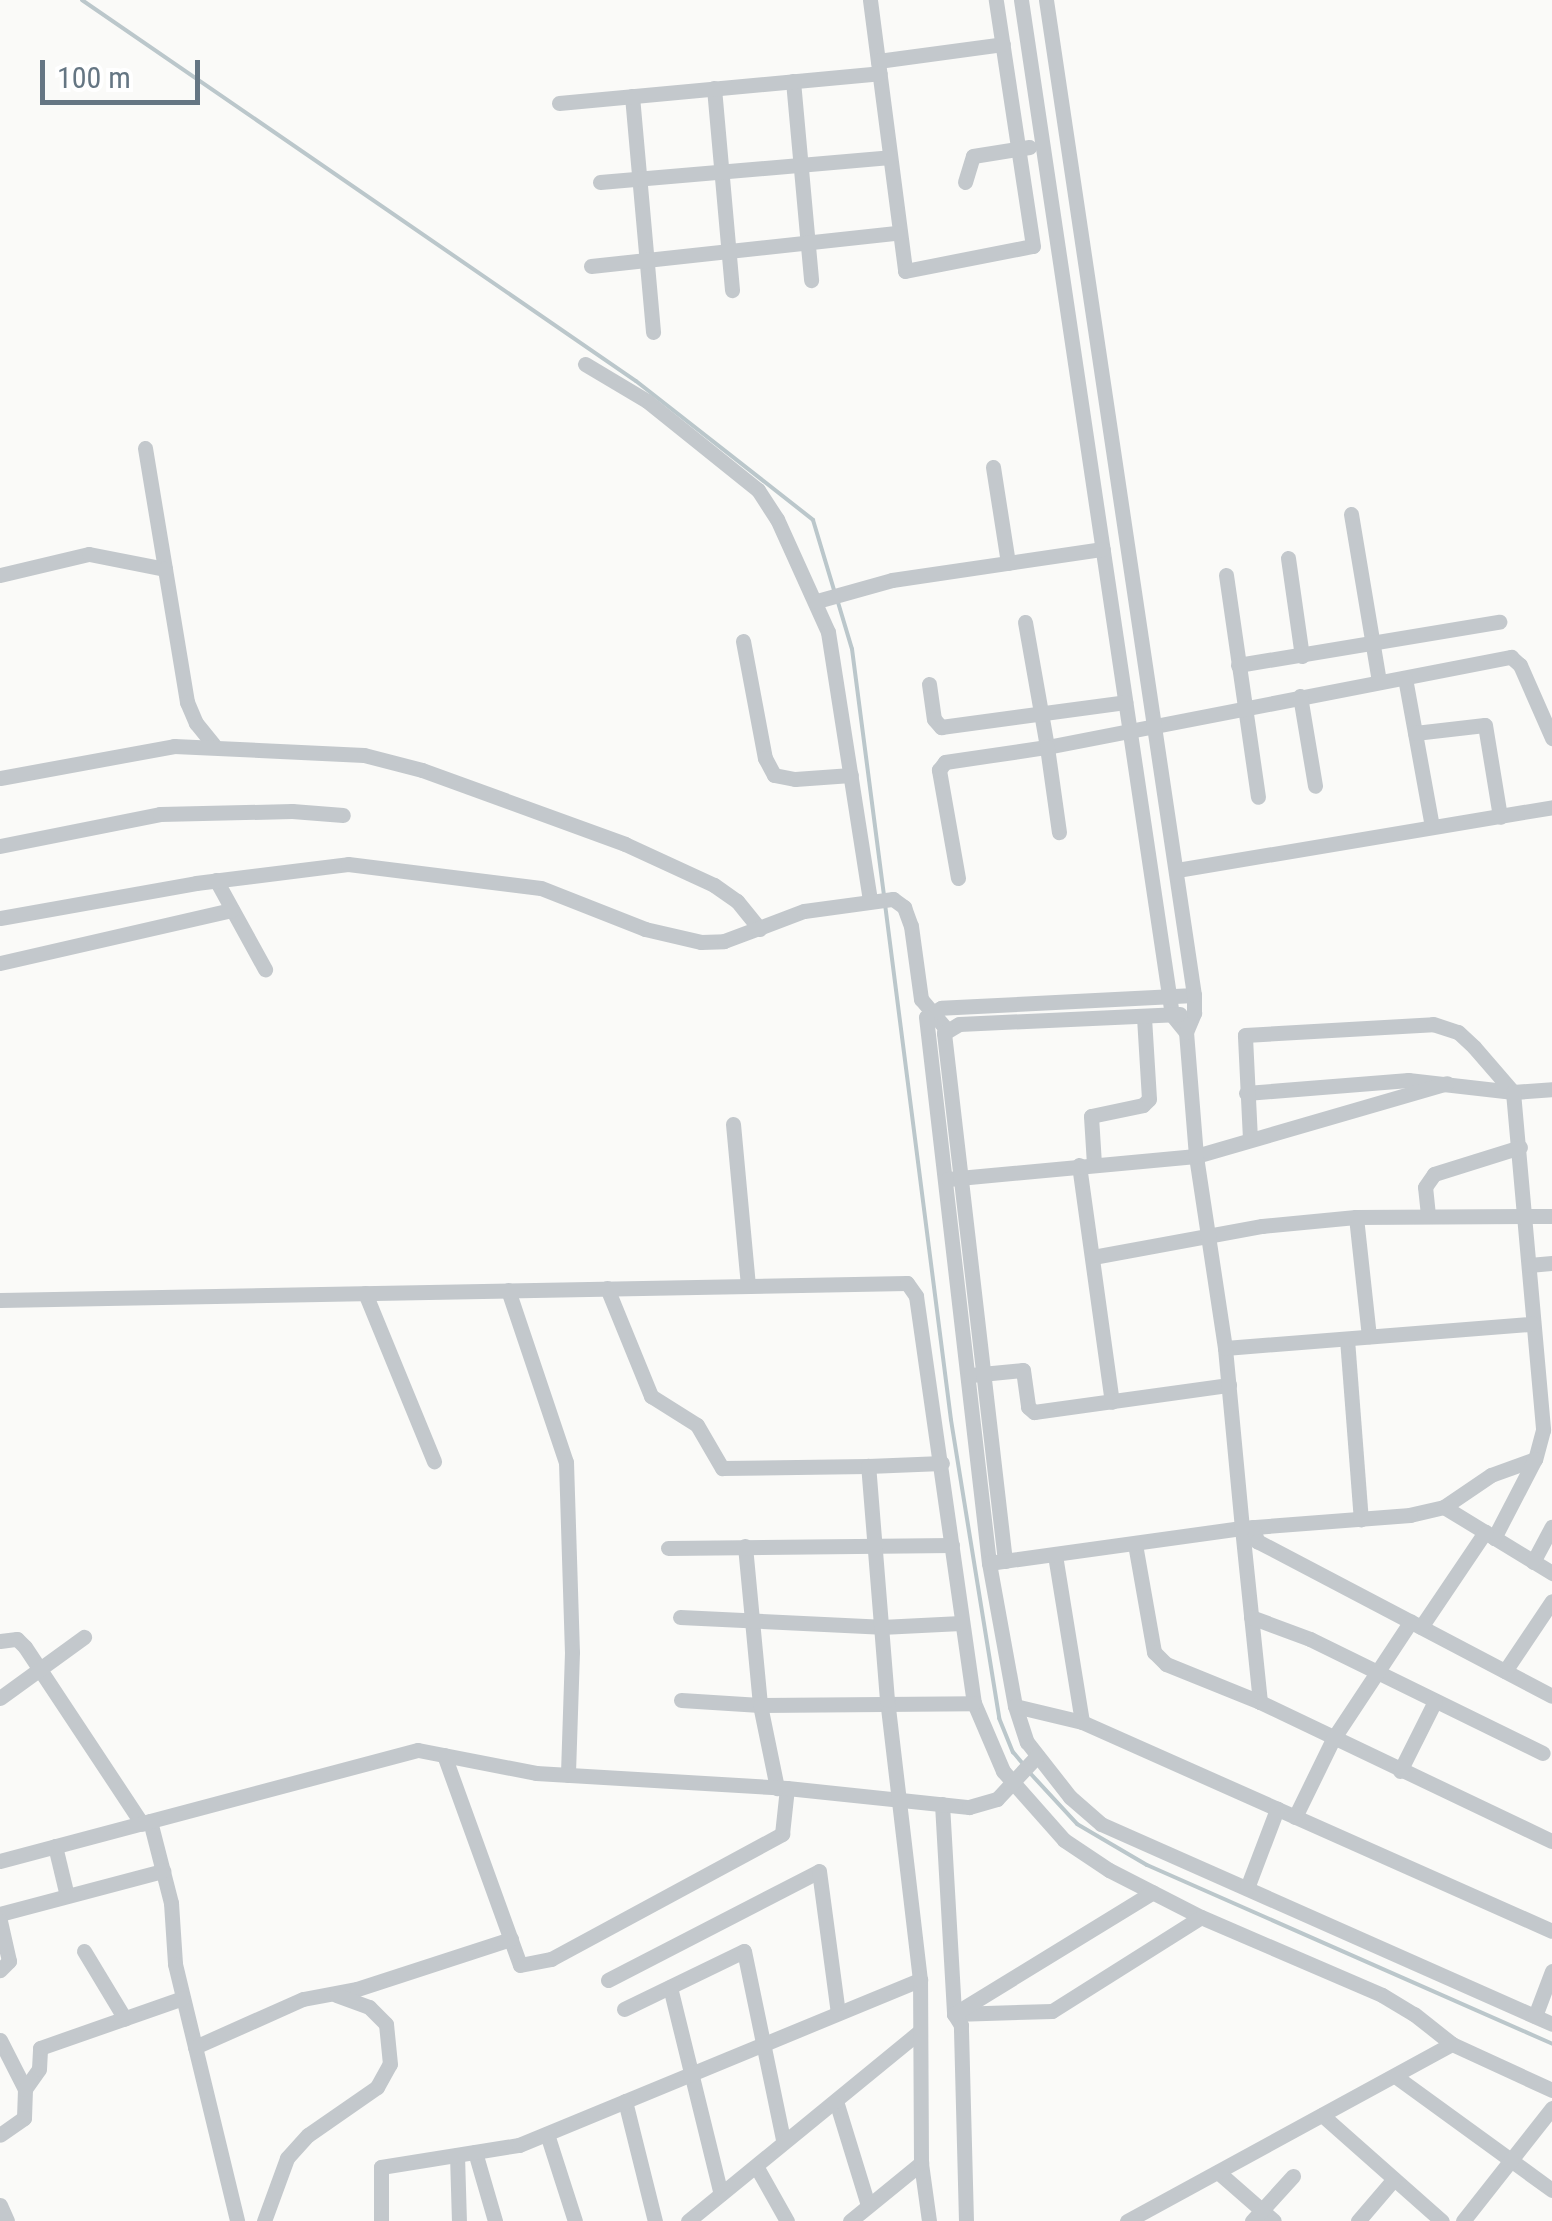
<!DOCTYPE html>
<html>
<head>
<meta charset="utf-8">
<style>
	body { margin:0 }
	#map { position:relative; width:1552px; height:2221px; overflow:hidden; background:#fafaf8; font-family:"Roboto Condensed",sans-serif }
	div>[style] { position:absolute }
	[style*='--x'] { left:calc(var(--x)*1px); top:calc(var(--y)*1px); width:calc(var(--w)*1px); rotate:calc(var(--a)*1deg) }
	.stream>* { height:4px; margin:-2px; padding:0 2px; transform-origin:2px; border-radius:2px; background:#bbc7cb }
	.minor>* { height:15px; margin:-7.5px; padding:0 7.5px; transform-origin:7.5px; border-radius:7.5px; background:#c3c8cc }
	span { translate:-50% -50%; white-space:nowrap; text-align:center; line-height:1.15; -webkit-text-stroke:10px #fff; paint-order:stroke }
	.scale { position:absolute; left:40px; top:60px; width:160px; height:45px; box-sizing:border-box; border:5px solid #657683; border-top:0; padding-left:12px; font-size:30px; line-height:35px; white-space:nowrap; color:#657683; -webkit-text-stroke:8px #fff; paint-order:stroke }
</style>
</head>
<body>
<div id="map">
	<div class="stream">
		<div style="--x:82;--y:0;--w:672;--a:34.52"></div>
		<div style="--x:636;--y:381;--w:225;--a:38.1"></div>
		<div style="--x:813;--y:520;--w:73;--a:73.3"></div>
		<div style="--x:837;--y:599;--w:52;--a:73.3"></div>
		<div style="--x:852;--y:649;--w:248;--a:82.6"></div>
		<div style="--x:885;--y:904;--w:520;--a:82.71"></div>
		<div style="--x:951;--y:1420;--w:302;--a:80.8"></div>
		<div style="--x:999;--y:1718;--w:37;--a:68"></div>
		<div style="--x:1013;--y:1752;--w:17;--a:50"></div>
		<div style="--x:1030;--y:1773;--w:69;--a:47.3"></div>
		<div style="--x:1077;--y:1824;--w:81;--a:30.4"></div>
		<div style="--x:1147;--y:1865;--w:443;--a:23.8"></div>
	</div>
	<div class="minor">
		<div style="--x:870;--y:0;--w:273;--a:82.6"></div>
		<div style="--x:905;--y:271;--w:130;--a:-11.1"></div>
		<div style="--x:1033;--y:246;--w:249;--a:-98.6"></div>
		<div style="--x:1021;--y:0;--w:1026;--a:81.54"></div>
		<div style="--x:1172;--y:1015;--w:22;--a:51"></div>
		<div style="--x:878;--y:61;--w:126;--a:-7.7"></div>
		<div style="--x:793;--y:81;--w:200;--a:84.8"></div>
		<div style="--x:714;--y:88;--w:203;--a:84.9"></div>
		<div style="--x:632;--y:96;--w:237;--a:84.9"></div>
		<div style="--x:559;--y:103;--w:322;--a:-5.3"></div>
		<div style="--x:600;--y:182;--w:291;--a:-4.9"></div>
		<div style="--x:965;--y:182;--w:27;--a:-73"></div>
		<div style="--x:973;--y:156;--w:57;--a:-9.1"></div>
		<div style="--x:591;--y:266;--w:307;--a:-6.2"></div>
		<div style="--x:585;--y:364;--w:72;--a:30.8"></div>
		<div style="--x:647;--y:401;--w:142;--a:38.7"></div>
		<div style="--x:758;--y:490;--w:35;--a:57"></div>
		<div style="--x:777;--y:519;--w:124;--a:65.7"></div>
		<div style="--x:828;--y:632;--w:272;--a:81.1"></div>
		<div style="--x:145;--y:448;--w:123;--a:80.6"></div>
		<div style="--x:993;--y:467;--w:97;--a:81.1"></div>
		<div style="--x:1351;--y:514;--w:170;--a:80.5"></div>
		<div style="--x:1288;--y:558;--w:99;--a:81.9"></div>
		<div style="--x:0;--y:575;--w:91;--a:-13.3"></div>
		<div style="--x:89;--y:554;--w:77;--a:11.2"></div>
		<div style="--x:165;--y:569;--w:135;--a:80.6"></div>
		<div style="--x:187;--y:702;--w:23;--a:67"></div>
		<div style="--x:196;--y:723;--w:28;--a:51"></div>
		<div style="--x:1226;--y:575;--w:224;--a:81.8"></div>
		<div style="--x:817;--y:601;--w:78;--a:-15.6"></div>
		<div style="--x:892;--y:580;--w:213;--a:-8.4"></div>
		<div style="--x:1025;--y:622;--w:127;--a:80"></div>
		<div style="--x:1047;--y:747;--w:473;--a:-11"></div>
		<div style="--x:1511;--y:657;--w:12;--a:42"></div>
		<div style="--x:1520;--y:665;--w:80;--a:66.3"></div>
		<div style="--x:743;--y:641;--w:119;--a:79.4"></div>
		<div style="--x:765;--y:758;--w:19;--a:62"></div>
		<div style="--x:774;--y:775;--w:21;--a:11"></div>
		<div style="--x:795;--y:779;--w:56;--a:-4.1"></div>
		<div style="--x:1238;--y:665;--w:265;--a:-9.4"></div>
		<div style="--x:1405;--y:678;--w:151;--a:79.7"></div>
		<div style="--x:929;--y:684;--w:35;--a:82"></div>
		<div style="--x:934;--y:719;--w:11;--a:49"></div>
		<div style="--x:941;--y:727;--w:186;--a:-7.7"></div>
		<div style="--x:1300;--y:696;--w:91;--a:80.5"></div>
		<div style="--x:1415;--y:733;--w:70;--a:-6.5"></div>
		<div style="--x:1485;--y:725;--w:93;--a:80.7"></div>
		<div style="--x:0;--y:778;--w:177;--a:-10.4"></div>
		<div style="--x:174;--y:746;--w:190;--a:2.7"></div>
		<div style="--x:364;--y:755;--w:60;--a:14.5"></div>
		<div style="--x:422;--y:770;--w:216;--a:20"></div>
		<div style="--x:625;--y:844;--w:98;--a:24.7"></div>
		<div style="--x:714;--y:885;--w:28;--a:35"></div>
		<div style="--x:737;--y:901;--w:36;--a:51"></div>
		<div style="--x:0;--y:846;--w:163;--a:-11.3"></div>
		<div style="--x:160;--y:814;--w:132;--a:-1.3"></div>
		<div style="--x:292;--y:811;--w:51;--a:4.5"></div>
		<div style="--x:1177;--y:870;--w:380;--a:-9.5"></div>
		<div style="--x:958;--y:878;--w:110;--a:-100"></div>
		<div style="--x:939;--y:770;--w:10;--a:-53"></div>
		<div style="--x:945;--y:762;--w:103;--a:-8.4"></div>
		<div style="--x:1047;--y:747;--w:86;--a:82"></div>
		<div style="--x:216;--y:880;--w:102;--a:61.2"></div>
		<div style="--x:0;--y:918;--w:199;--a:-10.1"></div>
		<div style="--x:196;--y:883;--w:153;--a:-7.1"></div>
		<div style="--x:348;--y:864;--w:194;--a:7.1"></div>
		<div style="--x:541;--y:888;--w:112;--a:21.5"></div>
		<div style="--x:645;--y:929;--w:57;--a:13.1"></div>
		<div style="--x:701;--y:942;--w:23;--a:-2"></div>
		<div style="--x:724;--y:941;--w:85;--a:-20.6"></div>
		<div style="--x:804;--y:911;--w:90;--a:-7.7"></div>
		<div style="--x:893;--y:899;--w:14;--a:36"></div>
		<div style="--x:904;--y:907;--w:20;--a:70"></div>
		<div style="--x:911;--y:926;--w:74;--a:82.2"></div>
		<div style="--x:921;--y:999;--w:39;--a:50"></div>
		<div style="--x:0;--y:963;--w:238;--a:-12.9"></div>
		<div style="--x:1194;--y:995;--w:253;--a:177.1"></div>
		<div style="--x:941;--y:1008;--w:17;--a:149"></div>
		<div style="--x:926;--y:1017;--w:550;--a:83.42"></div>
		<div style="--x:989;--y:1563;--w:145;--a:79.7"></div>
		<div style="--x:1015;--y:1706;--w:38;--a:72"></div>
		<div style="--x:1027;--y:1742;--w:70;--a:52"></div>
		<div style="--x:1070;--y:1797;--w:41;--a:41.1"></div>
		<div style="--x:1101;--y:1824;--w:493;--a:23.9"></div>
		<div style="--x:1246;--y:1093;--w:163;--a:-4.6"></div>
		<div style="--x:1408;--y:1080;--w:106;--a:6.5"></div>
		<div style="--x:1513;--y:1092;--w:39;--a:-4"></div>
		<div style="--x:733;--y:1124;--w:162;--a:84.7"></div>
		<div style="--x:1250;--y:1139;--w:104;--a:-92.8"></div>
		<div style="--x:1245;--y:1035;--w:188;--a:-3.3"></div>
		<div style="--x:1433;--y:1024;--w:26;--a:18"></div>
		<div style="--x:1458;--y:1032;--w:22;--a:43"></div>
		<div style="--x:1474;--y:1047;--w:60;--a:49.1"></div>
		<div style="--x:1513;--y:1092;--w:339;--a:84.9"></div>
		<div style="--x:1543;--y:1430;--w:30;--a:105"></div>
		<div style="--x:1535;--y:1459;--w:47;--a:160"></div>
		<div style="--x:1491;--y:1475;--w:57;--a:145.8"></div>
		<div style="--x:1444;--y:1507;--w:35;--a:167"></div>
		<div style="--x:1410;--y:1515;--w:169;--a:175.6"></div>
		<div style="--x:1242;--y:1528;--w:175;--a:84.1"></div>
		<div style="--x:1094;--y:1164;--w:48;--a:-93.6"></div>
		<div style="--x:1091;--y:1116;--w:53;--a:-11.9"></div>
		<div style="--x:1143;--y:1105;--w:8;--a:-45"></div>
		<div style="--x:1149;--y:1099;--w:82;--a:-93.5"></div>
		<div style="--x:1079;--y:1165;--w:239;--a:82.1"></div>
		<div style="--x:948;--y:1179;--w:249;--a:-5.3"></div>
		<div style="--x:1196;--y:1156;--w:261;--a:-16.2"></div>
		<div style="--x:1428;--y:1215;--w:28;--a:-96"></div>
		<div style="--x:1425;--y:1187;--w:16;--a:-55"></div>
		<div style="--x:1434;--y:1174;--w:90;--a:-17.4"></div>
		<div style="--x:1356;--y:1217;--w:120;--a:83.8"></div>
		<div style="--x:1093;--y:1257;--w:172;--a:-10.4"></div>
		<div style="--x:1262;--y:1226;--w:94;--a:-5.5"></div>
		<div style="--x:1356;--y:1217;--w:196;--a:-0.3"></div>
		<div style="--x:1529;--y:1265;--w:23;--a:-5"></div>
		<div style="--x:607;--y:1288;--w:117;--a:67.8"></div>
		<div style="--x:651;--y:1396;--w:54;--a:32.2"></div>
		<div style="--x:697;--y:1425;--w:50;--a:59.8"></div>
		<div style="--x:722;--y:1468;--w:146;--a:-0.8"></div>
		<div style="--x:508;--y:1290;--w:182;--a:71.4"></div>
		<div style="--x:566;--y:1462;--w:190;--a:88.2"></div>
		<div style="--x:572;--y:1652;--w:123;--a:91.9"></div>
		<div style="--x:365;--y:1293;--w:182;--a:67.7"></div>
		<div style="--x:0;--y:1300;--w:907;--a:-1.07"></div>
		<div style="--x:907;--y:1283;--w:16;--a:55"></div>
		<div style="--x:916;--y:1296;--w:411;--a:81.9"></div>
		<div style="--x:974;--y:1703;--w:74;--a:66.9"></div>
		<div style="--x:1003;--y:1771;--w:92;--a:48.5"></div>
		<div style="--x:1064;--y:1840;--w:54;--a:33.7"></div>
		<div style="--x:1109;--y:1870;--w:103;--a:27.1"></div>
		<div style="--x:1201;--y:1917;--w:197;--a:23.3"></div>
		<div style="--x:1382;--y:1995;--w:37;--a:31"></div>
		<div style="--x:1414;--y:2014;--w:48;--a:38.3"></div>
		<div style="--x:1452;--y:2044;--w:110;--a:24.7"></div>
		<div style="--x:1347;--y:1339;--w:181;--a:85.6"></div>
		<div style="--x:1225;--y:1348;--w:309;--a:-4.5"></div>
		<div style="--x:971;--y:1375;--w:52;--a:-5.5"></div>
		<div style="--x:1023;--y:1370;--w:37;--a:82"></div>
		<div style="--x:1028;--y:1407;--w:8;--a:40"></div>
		<div style="--x:1034;--y:1412;--w:197;--a:-7.9"></div>
		<div style="--x:1444;--y:1507;--w:127;--a:31.4"></div>
		<div style="--x:1253;--y:1527;--w:15;--a:74"></div>
		<div style="--x:1257;--y:1541;--w:333;--a:27.7"></div>
		<div style="--x:1494;--y:1538;--w:89;--a:-62.6"></div>
		<div style="--x:1135;--y:1544;--w:110;--a:80"></div>
		<div style="--x:1154;--y:1652;--w:17;--a:45"></div>
		<div style="--x:1166;--y:1664;--w:101;--a:22"></div>
		<div style="--x:1260;--y:1702;--w:323;--a:25.5"></div>
		<div style="--x:745;--y:1546;--w:160;--a:84.6"></div>
		<div style="--x:760;--y:1705;--w:85;--a:78.4"></div>
		<div style="--x:668;--y:1548;--w:284;--a:-0.6"></div>
		<div style="--x:1055;--y:1555;--w:169;--a:80.8"></div>
		<div style="--x:1005;--y:1561;--w:532;--a:-96.59"></div>
		<div style="--x:944;--y:1033;--w:17;--a:-31"></div>
		<div style="--x:959;--y:1024;--w:221;--a:-2.6"></div>
		<div style="--x:1533;--y:1562;--w:40;--a:-62"></div>
		<div style="--x:989;--y:1563;--w:255;--a:-7.9"></div>
		<div style="--x:1242;--y:1528;--w:181;--a:-95.4"></div>
		<div style="--x:1225;--y:1348;--w:194;--a:-98.6"></div>
		<div style="--x:1196;--y:1156;--w:124;--a:-94.6"></div>
		<div style="--x:1186;--y:1032;--w:21;--a:-67"></div>
		<div style="--x:1194;--y:1013;--w:18;--a:-90"></div>
		<div style="--x:1194;--y:995;--w:1006;--a:-98.46"></div>
		<div style="--x:680;--y:1617;--w:201;--a:2.8"></div>
		<div style="--x:881;--y:1627;--w:80;--a:-2.9"></div>
		<div style="--x:1251;--y:1617;--w:63;--a:20.4"></div>
		<div style="--x:1310;--y:1639;--w:259;--a:26.1"></div>
		<div style="--x:1421;--y:1627;--w:115;--a:-56"></div>
		<div style="--x:0;--y:1641;--w:17;--a:-7"></div>
		<div style="--x:17;--y:1639;--w:11;--a:45"></div>
		<div style="--x:25;--y:1647;--w:212;--a:56.5"></div>
		<div style="--x:1505;--y:1671;--w:84;--a:-56.1"></div>
		<div style="--x:0;--y:1698;--w:104;--a:-36"></div>
		<div style="--x:681;--y:1700;--w:79;--a:3.6"></div>
		<div style="--x:760;--y:1705;--w:214;--a:-0.5"></div>
		<div style="--x:1015;--y:1706;--w:69;--a:13.4"></div>
		<div style="--x:1082;--y:1722;--w:514;--a:23.97"></div>
		<div style="--x:444;--y:1755;--w:223;--a:70.1"></div>
		<div style="--x:520;--y:1965;--w:32;--a:-11"></div>
		<div style="--x:551;--y:1959;--w:263;--a:-28.4"></div>
		<div style="--x:782;--y:1834;--w:46;--a:-83.8"></div>
		<div style="--x:1400;--y:1771;--w:78;--a:-63.4"></div>
		<div style="--x:942;--y:1804;--w:210;--a:86.7"></div>
		<div style="--x:954;--y:2014;--w:98;--a:-1.8"></div>
		<div style="--x:1052;--y:2011;--w:176;--a:-32.2"></div>
		<div style="--x:1295;--y:1817;--w:87;--a:-64"></div>
		<div style="--x:1333;--y:1739;--w:141;--a:-56.5"></div>
		<div style="--x:150;--y:1821;--w:85;--a:75.6"></div>
		<div style="--x:171;--y:1903;--w:61;--a:86.2"></div>
		<div style="--x:175;--y:1964;--w:264;--a:76.4"></div>
		<div style="--x:55;--y:1846;--w:51;--a:76.5"></div>
		<div style="--x:0;--y:1861;--w:432;--a:-14.9"></div>
		<div style="--x:418;--y:1750;--w:120;--a:11"></div>
		<div style="--x:536;--y:1773;--w:251;--a:3.4"></div>
		<div style="--x:787;--y:1788;--w:183;--a:6"></div>
		<div style="--x:969;--y:1807;--w:29;--a:-16"></div>
		<div style="--x:997;--y:1799;--w:59;--a:-47.1"></div>
		<div style="--x:1247;--y:1888;--w:85;--a:-69.2"></div>
		<div style="--x:0;--y:1914;--w:169;--a:-14.8"></div>
		<div style="--x:0;--y:1921;--w:41;--a:77.3"></div>
		<div style="--x:9;--y:1961;--w:13;--a:135"></div>
		<div style="--x:84;--y:1951;--w:79;--a:58.9"></div>
		<div style="--x:608;--y:1980;--w:237;--a:-27.3"></div>
		<div style="--x:819;--y:1871;--w:143;--a:82.4"></div>
		<div style="--x:670;--y:1987;--w:213;--a:76.2"></div>
		<div style="--x:624;--y:2009;--w:133;--a:-25.8"></div>
		<div style="--x:744;--y:1951;--w:193;--a:78.3"></div>
		<div style="--x:1535;--y:2016;--w:48;--a:-69.3"></div>
		<div style="--x:0;--y:2040;--w:55;--a:63"></div>
		<div style="--x:25;--y:2089;--w:29;--a:92"></div>
		<div style="--x:24;--y:2118;--w:29;--a:145"></div>
		<div style="--x:195;--y:2047;--w:118;--a:-24"></div>
		<div style="--x:303;--y:1999;--w:55;--a:-10.5"></div>
		<div style="--x:357;--y:1989;--w:162;--a:-18"></div>
		<div style="--x:1395;--y:2076;--w:194;--a:36"></div>
		<div style="--x:25;--y:2089;--w:24;--a:-55"></div>
		<div style="--x:39;--y:2069;--w:21;--a:-87"></div>
		<div style="--x:40;--y:2048;--w:151;--a:-19.3"></div>
		<div style="--x:625;--y:2101;--w:124;--a:76"></div>
		<div style="--x:836;--y:2101;--w:109;--a:72.9"></div>
		<div style="--x:1322;--y:2115;--w:160;--a:41.5"></div>
		<div style="--x:547;--y:2134;--w:91;--a:72.2"></div>
		<div style="--x:475;--y:2152;--w:72;--a:73.8"></div>
		<div style="--x:457;--y:2155;--w:66;--a:88.3"></div>
		<div style="--x:756;--y:2166;--w:63;--a:60.6"></div>
		<div style="--x:1218;--y:2172;--w:74;--a:41.2"></div>
		<div style="--x:0;--y:2205;--w:17;--a:66"></div>
		<div style="--x:264;--y:2221;--w:67;--a:-69.9"></div>
		<div style="--x:287;--y:2158;--w:31;--a:-48"></div>
		<div style="--x:308;--y:2135;--w:84;--a:-34.8"></div>
		<div style="--x:377;--y:2087;--w:26;--a:-61"></div>
		<div style="--x:390;--y:2064;--w:40;--a:-95.7"></div>
		<div style="--x:386;--y:2024;--w:24;--a:-135"></div>
		<div style="--x:369;--y:2007;--w:35;--a:-160"></div>
		<div style="--x:381;--y:2221;--w:54;--a:-90"></div>
		<div style="--x:381;--y:2167;--w:140;--a:-9.1"></div>
		<div style="--x:519;--y:2145;--w:434;--a:-22.4"></div>
		<div style="--x:688;--y:2221;--w:297;--a:-39.3"></div>
		<div style="--x:850;--y:2221;--w:92;--a:-39.2"></div>
		<div style="--x:929;--y:2221;--w:59;--a:-97.9"></div>
		<div style="--x:921;--y:2163;--w:183;--a:-90.3"></div>
		<div style="--x:920;--y:1980;--w:282;--a:-96.7"></div>
		<div style="--x:887;--y:1700;--w:235;--a:-94.6"></div>
		<div style="--x:868;--y:1466;--w:74;--a:-2.3"></div>
		<div style="--x:966;--y:2221;--w:196;--a:-91.5"></div>
		<div style="--x:961;--y:2025;--w:13;--a:-122"></div>
		<div style="--x:954;--y:2014;--w:233;--a:-31.5"></div>
		<div style="--x:1127;--y:2221;--w:370;--a:-28.6"></div>
		<div style="--x:1252;--y:2221;--w:61;--a:-47.7"></div>
		<div style="--x:1358;--y:2221;--w:55;--a:-49.4"></div>
		<div style="--x:1463;--y:2221;--w:144;--a:-51.8"></div>
	</div>
	<div class="scale">100 m</div>
</div>
</body>
</html>
